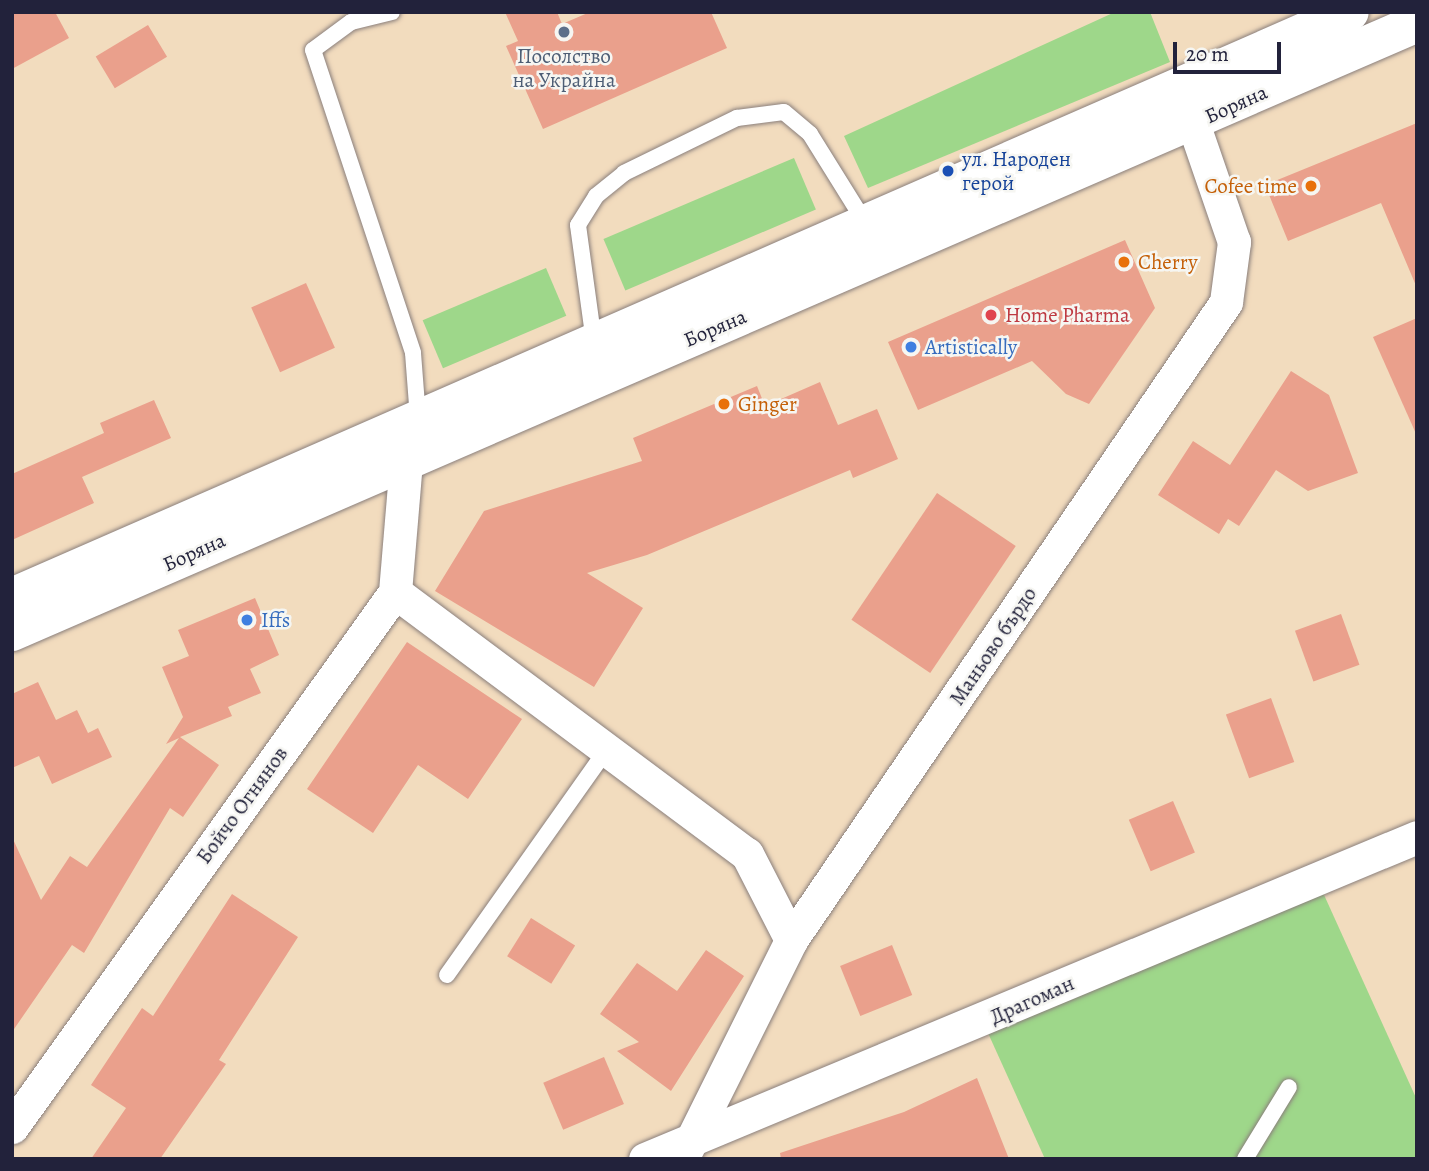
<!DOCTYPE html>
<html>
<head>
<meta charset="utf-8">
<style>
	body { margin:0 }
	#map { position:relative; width:1429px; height:1171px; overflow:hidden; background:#f2dcbe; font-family:Alegreya,serif }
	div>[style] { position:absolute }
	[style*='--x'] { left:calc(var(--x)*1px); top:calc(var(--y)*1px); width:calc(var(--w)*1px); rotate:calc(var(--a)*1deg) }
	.green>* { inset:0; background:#9ed78a; transform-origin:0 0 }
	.building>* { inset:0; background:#eaa08c; transform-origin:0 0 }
	.roads { filter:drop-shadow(0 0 2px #8a7f7c) drop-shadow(0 0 2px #8a7f7c) }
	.service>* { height:16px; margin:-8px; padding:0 8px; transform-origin:8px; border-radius:8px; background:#fff }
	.minor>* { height:33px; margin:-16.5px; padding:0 16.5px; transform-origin:16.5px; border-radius:16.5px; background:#fff }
	.tertiary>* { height:38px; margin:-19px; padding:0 19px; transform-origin:19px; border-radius:19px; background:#fff }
	.dots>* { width:19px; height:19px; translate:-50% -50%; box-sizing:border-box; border:4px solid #f6f6f2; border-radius:50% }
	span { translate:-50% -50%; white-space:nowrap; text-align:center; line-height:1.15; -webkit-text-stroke:5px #f6f6f2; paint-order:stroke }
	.service-label { font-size:21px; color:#4e5e75 }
	.street-label { font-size:21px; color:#22223b }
	.transit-label { font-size:21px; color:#164399 }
	.left { translate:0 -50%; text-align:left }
	.food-label { font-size:21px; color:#c56008 }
	.right { translate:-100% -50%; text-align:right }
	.health-label { font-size:21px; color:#be3a42 }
	.shop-label { font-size:21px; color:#366cbe }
	.frame { position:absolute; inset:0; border:14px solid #22223b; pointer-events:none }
	.scale { position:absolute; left:1173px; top:42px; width:108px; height:32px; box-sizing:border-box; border:4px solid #22223b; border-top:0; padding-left:9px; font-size:21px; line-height:24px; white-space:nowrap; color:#22223b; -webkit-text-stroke:5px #f6f6f2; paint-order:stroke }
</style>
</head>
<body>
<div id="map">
	<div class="green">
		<div style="clip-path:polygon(1115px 12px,1150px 12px,1170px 62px,868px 188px,844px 136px)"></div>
		<div style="left:794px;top:158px;width:56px;height:207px;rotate:67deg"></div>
		<div style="left:546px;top:268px;width:52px;height:134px;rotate:67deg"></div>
		<div style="clip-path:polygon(1315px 875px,1417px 1100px,1417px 1159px,1045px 1159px,983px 1022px)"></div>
	</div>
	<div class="building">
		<div style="clip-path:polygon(12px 12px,55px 12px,69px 38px,12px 69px)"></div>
		<div style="clip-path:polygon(505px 12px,557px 12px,562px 24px,590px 12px,711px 12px,727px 48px,543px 129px,506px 46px,518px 41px)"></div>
		<div style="left:148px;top:25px;width:37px;height:61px;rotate:59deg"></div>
		<div style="clip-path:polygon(1417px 123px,1417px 288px,1381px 203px,1288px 241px,1265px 185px)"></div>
		<div style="clip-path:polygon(1125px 240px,1155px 308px,1089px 404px,1066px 394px,1032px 361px,918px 410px,888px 342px)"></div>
		<div style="left:306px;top:283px;width:71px;height:60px;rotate:66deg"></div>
		<div style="clip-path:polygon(1417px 318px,1417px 436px,1373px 337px)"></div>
		<div style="clip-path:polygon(1291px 371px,1329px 395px,1358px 473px,1308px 491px,1276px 470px,1239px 526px,1228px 519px,1219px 534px,1158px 495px,1193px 441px,1230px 465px)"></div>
		<div style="clip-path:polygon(820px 382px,838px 425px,877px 409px,898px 459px,853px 478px,850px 470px,647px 555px,587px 573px,643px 608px,594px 687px,435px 591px,484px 511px,642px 461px,633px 438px,757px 386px,765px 406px)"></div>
		<div style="clip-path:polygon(154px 400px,171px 438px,82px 477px,94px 503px,12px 540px,12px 474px,104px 433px,100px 423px)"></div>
		<div style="left:937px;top:493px;width:95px;height:153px;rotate:34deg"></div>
		<div style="clip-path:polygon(255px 598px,279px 655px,250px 669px,261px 693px,228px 707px,232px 716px,180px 737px,219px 765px,183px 817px,170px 808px,84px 953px,72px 945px,12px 1032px,12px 837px,41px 900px,70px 856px,87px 867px,179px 738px,166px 744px,183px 717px,162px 667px,189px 656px,178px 630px)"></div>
		<div style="left:1341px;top:614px;width:54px;height:49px;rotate:70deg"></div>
		<div style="clip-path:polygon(407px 642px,522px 719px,468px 799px,418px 765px,373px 833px,307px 789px)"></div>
		<div style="clip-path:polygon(38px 682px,56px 720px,77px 710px,88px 733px,98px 728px,112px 757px,52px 784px,39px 756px,12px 768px,12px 694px)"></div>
		<div style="left:1271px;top:698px;width:68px;height:48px;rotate:70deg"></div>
		<div style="left:1173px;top:801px;width:56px;height:48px;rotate:67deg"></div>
		<div style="clip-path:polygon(232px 894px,298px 937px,219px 1060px,226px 1064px,160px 1159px,91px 1159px,126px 1108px,91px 1085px,142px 1008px,153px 1016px)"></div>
		<div style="left:531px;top:918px;width:52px;height:45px;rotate:32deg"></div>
		<div style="left:892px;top:945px;width:54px;height:56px;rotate:68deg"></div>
		<div style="clip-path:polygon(706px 950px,744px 976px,671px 1091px,617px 1051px,639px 1042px,600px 1014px,637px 963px,677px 991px)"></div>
		<div style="left:604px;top:1057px;width:51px;height:66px;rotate:67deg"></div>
		<div style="clip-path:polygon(977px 1078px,1009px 1159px,781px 1159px,780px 1153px,904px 1112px)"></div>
	</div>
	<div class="roads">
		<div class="service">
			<div style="--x:392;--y:12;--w:42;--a:166.3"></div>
			<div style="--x:351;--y:22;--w:47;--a:143.6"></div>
			<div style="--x:313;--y:50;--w:319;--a:71.7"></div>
			<div style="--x:413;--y:353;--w:65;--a:85.6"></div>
			<div style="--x:594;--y:342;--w:118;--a:-97.8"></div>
			<div style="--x:578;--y:225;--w:34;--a:-58"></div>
			<div style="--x:596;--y:196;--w:36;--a:-39"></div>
			<div style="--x:624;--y:173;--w:126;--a:-26"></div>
			<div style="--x:737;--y:118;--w:47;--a:-7.3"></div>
			<div style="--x:784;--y:112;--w:34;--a:40"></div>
			<div style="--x:810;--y:134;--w:106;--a:58.1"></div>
			<div style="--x:447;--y:975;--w:278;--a:-54.7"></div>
			<div style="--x:1245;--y:1159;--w:84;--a:-58.6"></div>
		</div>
		<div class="minor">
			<div style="--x:395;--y:592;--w:439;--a:36.7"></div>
			<div style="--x:747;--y:854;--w:97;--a:62.9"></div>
			<div style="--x:12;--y:1127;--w:658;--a:-54.4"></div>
			<div style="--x:395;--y:592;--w:132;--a:-85.2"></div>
			<div style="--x:645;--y:1159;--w:836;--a:-22.64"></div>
			<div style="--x:682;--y:1159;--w:245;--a:-63.5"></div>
			<div style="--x:791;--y:940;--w:772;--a:-55.71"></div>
			<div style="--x:1226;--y:302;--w:61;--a:-82.4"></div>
			<div style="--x:1234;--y:242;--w:126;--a:-109"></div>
		</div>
		<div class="tertiary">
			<div style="--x:12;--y:597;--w:1460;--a:-23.62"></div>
			<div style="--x:12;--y:632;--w:1531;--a:-23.43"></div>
		</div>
	</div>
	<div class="dots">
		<div style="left:564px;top:32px;background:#5c6f8a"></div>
		<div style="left:948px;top:171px;background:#1a4fb4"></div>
		<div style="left:1311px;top:186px;background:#e8710a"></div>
		<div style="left:1124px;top:262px;background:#e8710a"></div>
		<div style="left:991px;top:315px;background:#e0444e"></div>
		<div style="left:911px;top:347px;background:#3f7fe0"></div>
		<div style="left:724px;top:404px;background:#e8710a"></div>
		<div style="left:247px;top:620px;background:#3f7fe0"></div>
	</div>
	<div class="service-label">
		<span style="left:564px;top:68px">Посолство<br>на Украйна</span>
	</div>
	<div class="street-label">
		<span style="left:1236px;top:104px;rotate:-24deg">Боряна</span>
		<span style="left:715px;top:328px;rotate:-23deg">Боряна</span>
		<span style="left:194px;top:552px;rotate:-24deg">Боряна</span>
		<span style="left:993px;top:646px;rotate:-56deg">Маньово бърдо</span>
		<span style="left:242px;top:805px;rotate:-54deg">Бойчо Огнянов</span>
		<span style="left:1032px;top:1000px;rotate:-24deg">Драгоман</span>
	</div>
	<div class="transit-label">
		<span class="left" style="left:962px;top:171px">ул. Народен<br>герой</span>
	</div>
	<div class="food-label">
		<span class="right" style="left:1297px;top:186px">Cofee time</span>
		<span class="left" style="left:1138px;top:262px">Cherry</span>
		<span class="left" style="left:738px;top:404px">Ginger</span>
	</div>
	<div class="health-label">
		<span class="left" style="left:1005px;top:315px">Home Pharma</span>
	</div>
	<div class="shop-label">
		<span class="left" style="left:925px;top:347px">Artistically</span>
		<span class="left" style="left:261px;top:620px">Iffs</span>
	</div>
	<div class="frame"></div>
	<div class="scale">20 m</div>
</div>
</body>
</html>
